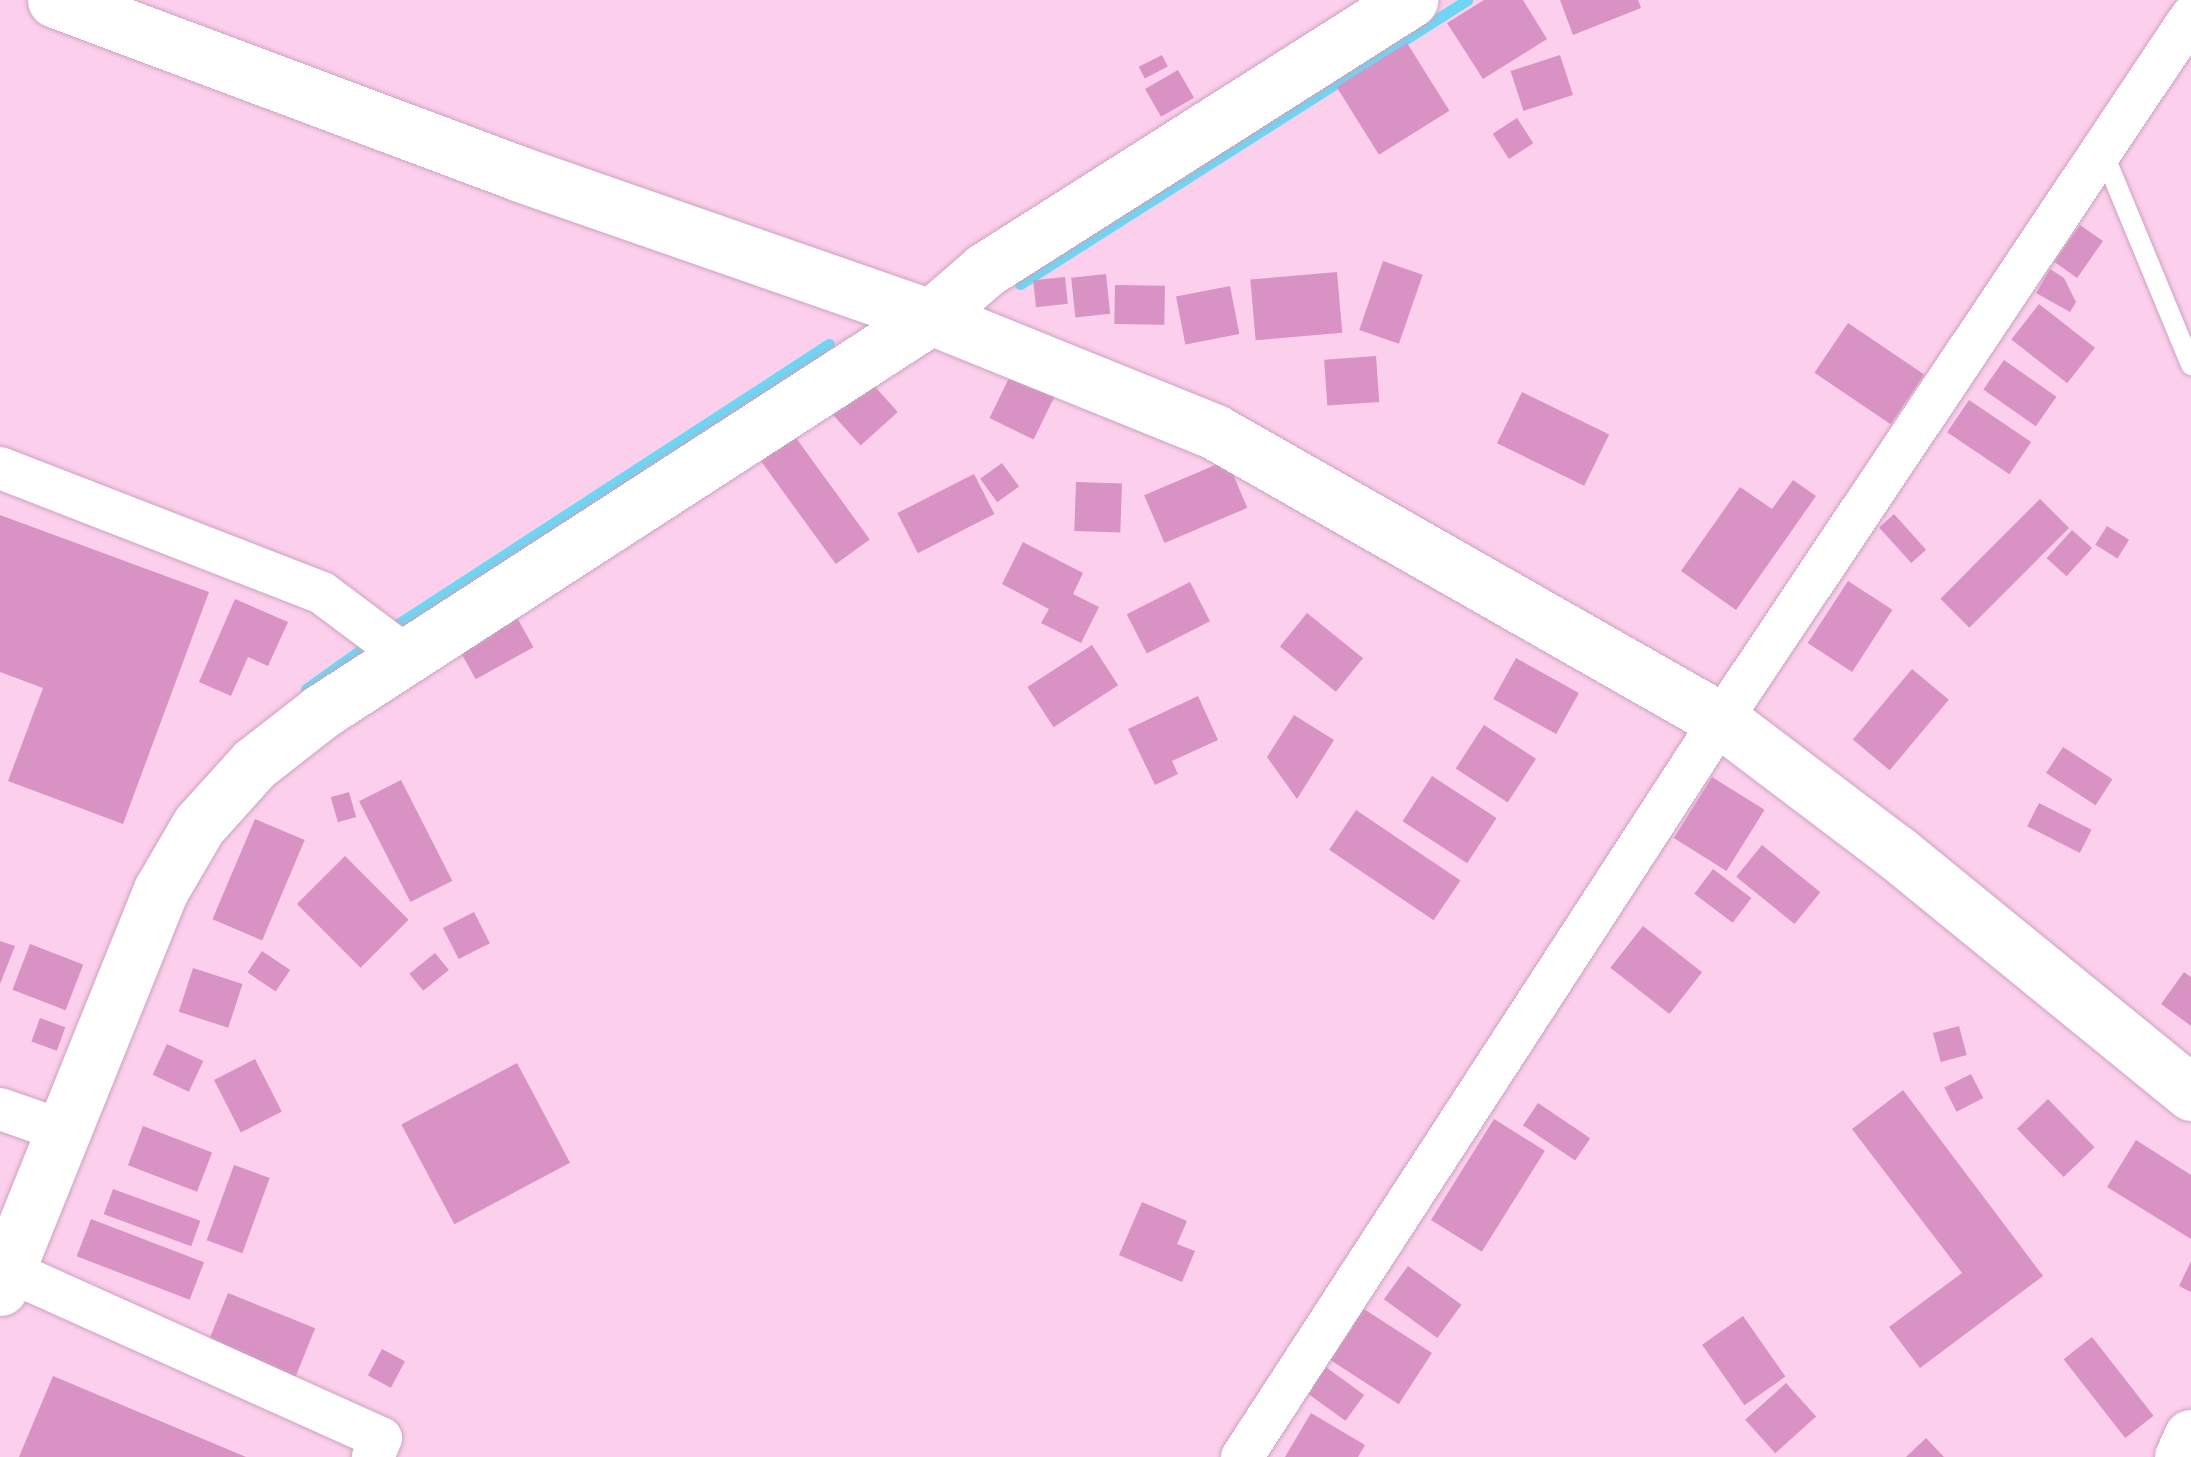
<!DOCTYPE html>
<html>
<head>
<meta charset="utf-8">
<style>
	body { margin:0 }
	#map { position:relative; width:2191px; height:1457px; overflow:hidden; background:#fcd0ed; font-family:"IBM Plex Sans",sans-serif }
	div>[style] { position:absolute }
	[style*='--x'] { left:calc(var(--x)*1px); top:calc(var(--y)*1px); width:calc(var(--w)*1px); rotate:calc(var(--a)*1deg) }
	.stream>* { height:11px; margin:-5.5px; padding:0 5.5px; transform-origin:5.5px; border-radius:5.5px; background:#6ed6f3 }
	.building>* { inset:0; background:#d892c3; transform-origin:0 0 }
	.roads { filter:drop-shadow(0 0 2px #cda2bf) drop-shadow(0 0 2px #cda2bf) }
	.lane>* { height:20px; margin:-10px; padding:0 10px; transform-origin:10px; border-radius:10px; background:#fff }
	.street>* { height:42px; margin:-21px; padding:0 21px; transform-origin:21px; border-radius:21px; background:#fff }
	.secondary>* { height:55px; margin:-27.5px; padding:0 27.5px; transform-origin:27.5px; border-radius:27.5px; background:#fff }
	.highway>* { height:55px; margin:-27.5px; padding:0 27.5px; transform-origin:27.5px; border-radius:27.5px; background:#fff }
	span { translate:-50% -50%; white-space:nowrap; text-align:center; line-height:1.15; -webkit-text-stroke:10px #fee3f5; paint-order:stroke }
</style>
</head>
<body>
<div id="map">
	<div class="stream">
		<div style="--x:1020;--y:284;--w:530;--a:-32.43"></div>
		<div style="--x:387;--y:631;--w:527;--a:-33"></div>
		<div style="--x:306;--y:689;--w:81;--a:-35.5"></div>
	</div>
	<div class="building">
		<div style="clip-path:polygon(1484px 0,1523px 0,1547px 39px,1483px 79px,1447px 23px)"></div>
		<div style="clip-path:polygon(1560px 0,1638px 0,1641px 8px,1573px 35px)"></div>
		<div style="left:1407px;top:43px;width:80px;height:83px;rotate:58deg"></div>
		<div style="left:1162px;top:55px;width:13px;height:26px;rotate:63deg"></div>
		<div style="left:1560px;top:55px;width:42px;height:52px;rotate:72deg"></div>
		<div style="left:1178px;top:70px;width:32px;height:38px;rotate:60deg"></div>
		<div style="left:1517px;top:118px;width:30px;height:29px;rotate:57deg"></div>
		<div style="left:2080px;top:225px;width:28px;height:45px;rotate:35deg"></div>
		<div style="left:1383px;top:261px;width:42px;height:73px;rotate:19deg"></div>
		<div style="clip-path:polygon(2050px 269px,2064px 278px,2076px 302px,2070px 312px,2036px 293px)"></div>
		<div style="left:1337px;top:272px;width:61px;height:87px;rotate:85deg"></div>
		<div style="left:1106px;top:274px;width:40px;height:35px;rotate:84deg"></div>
		<div style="left:1065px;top:277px;width:27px;height:32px;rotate:84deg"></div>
		<div style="left:1115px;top:285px;width:50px;height:39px;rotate:1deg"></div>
		<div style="left:1230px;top:286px;width:49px;height:55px;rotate:79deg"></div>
		<div style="left:2039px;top:304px;width:71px;height:45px;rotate:38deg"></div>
		<div style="left:1848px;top:323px;width:92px;height:60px;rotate:34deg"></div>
		<div style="left:1376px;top:356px;width:46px;height:52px;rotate:86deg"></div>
		<div style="left:2004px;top:360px;width:64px;height:36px;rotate:35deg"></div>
		<div style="left:1011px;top:374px;width:49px;height:49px;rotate:26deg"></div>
		<div style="left:869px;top:380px;width:43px;height:50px;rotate:48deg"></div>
		<div style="left:1522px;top:392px;width:97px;height:57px;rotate:26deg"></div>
		<div style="left:1969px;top:400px;width:75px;height:39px;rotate:34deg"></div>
		<div style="left:791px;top:431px;width:134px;height:42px;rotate:54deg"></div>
		<div style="left:1227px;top:460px;width:52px;height:90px;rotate:67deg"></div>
		<div style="left:1002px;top:463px;width:29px;height:27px;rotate:54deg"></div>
		<div style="left:974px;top:474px;width:45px;height:86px;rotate:63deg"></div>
		<div style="clip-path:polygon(1793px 480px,1816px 496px,1736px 610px,1681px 571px,1740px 487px,1772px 509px)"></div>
		<div style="left:1076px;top:482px;width:46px;height:49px;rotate:2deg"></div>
		<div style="left:2040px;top:499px;width:41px;height:141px;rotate:45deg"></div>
		<div style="left:1894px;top:514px;width:48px;height:20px;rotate:48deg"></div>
		<div style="clip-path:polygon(0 515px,209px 592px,123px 824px,8px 781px,43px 688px,0 672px)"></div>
		<div style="left:2107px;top:526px;width:26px;height:22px;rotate:32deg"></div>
		<div style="left:2072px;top:530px;width:27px;height:38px;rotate:42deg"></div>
		<div style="clip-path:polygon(1023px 542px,1083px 573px,1073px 594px,1099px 607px,1081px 643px,1041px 623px,1049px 609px,1002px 584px)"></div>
		<div style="left:1848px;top:581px;width:53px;height:74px;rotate:33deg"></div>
		<div style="left:1190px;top:582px;width:44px;height:71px;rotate:63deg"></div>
		<div style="clip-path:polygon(235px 599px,288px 622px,268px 666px,248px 657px,231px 696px,199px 682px)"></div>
		<div style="left:1307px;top:613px;width:72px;height:43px;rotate:39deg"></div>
		<div style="left:515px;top:614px;width:38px;height:66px;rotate:61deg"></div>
		<div style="left:1092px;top:645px;width:48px;height:77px;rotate:57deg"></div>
		<div style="left:1516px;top:658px;width:72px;height:47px;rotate:29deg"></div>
		<div style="left:1912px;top:669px;width:48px;height:92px;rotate:40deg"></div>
		<div style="clip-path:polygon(1198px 696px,1218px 740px,1172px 761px,1178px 774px,1155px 785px,1128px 729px)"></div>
		<div style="clip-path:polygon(1294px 715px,1334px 740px,1297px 799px,1267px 757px)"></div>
		<div style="left:1484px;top:725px;width:62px;height:52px;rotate:33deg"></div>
		<div style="left:2063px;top:747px;width:59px;height:31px;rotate:33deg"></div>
		<div style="left:1432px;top:776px;width:77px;height:54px;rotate:33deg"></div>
		<div style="left:1712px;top:777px;width:62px;height:72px;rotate:32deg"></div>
		<div style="left:401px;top:780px;width:113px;height:47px;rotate:63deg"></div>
		<div style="left:349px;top:792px;width:26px;height:19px;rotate:74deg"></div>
		<div style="left:2039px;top:803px;width:59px;height:26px;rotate:27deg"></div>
		<div style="left:1356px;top:810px;width:126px;height:48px;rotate:34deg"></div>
		<div style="left:255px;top:819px;width:54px;height:109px;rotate:23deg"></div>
		<div style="left:1762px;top:845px;width:75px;height:41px;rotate:39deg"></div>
		<div style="left:345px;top:856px;width:90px;height:68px;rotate:45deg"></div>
		<div style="left:1713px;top:869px;width:48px;height:31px;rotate:37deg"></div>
		<div style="left:474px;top:912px;width:35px;height:35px;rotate:63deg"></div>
		<div style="left:1643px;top:926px;width:75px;height:53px;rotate:38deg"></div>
		<div style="clip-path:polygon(0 941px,15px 946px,0 984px)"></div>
		<div style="left:30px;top:944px;width:57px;height:49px;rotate:21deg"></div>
		<div style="left:262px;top:951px;width:34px;height:26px;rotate:34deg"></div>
		<div style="left:435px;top:953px;width:22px;height:33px;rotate:51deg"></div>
		<div style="left:193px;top:968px;width:52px;height:46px;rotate:18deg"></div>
		<div style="clip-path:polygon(2184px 972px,2191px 977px,2191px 1026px,2161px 1004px)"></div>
		<div style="left:40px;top:1018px;width:27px;height:25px;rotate:20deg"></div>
		<div style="left:1959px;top:1026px;width:30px;height:27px;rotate:75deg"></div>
		<div style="left:167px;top:1044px;width:40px;height:34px;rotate:25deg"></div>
		<div style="left:255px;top:1059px;width:59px;height:46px;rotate:63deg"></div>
		<div style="left:517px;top:1063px;width:113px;height:131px;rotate:62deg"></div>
		<div style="left:1971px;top:1074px;width:27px;height:30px;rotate:63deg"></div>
		<div style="clip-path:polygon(1903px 1090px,2043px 1276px,1920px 1368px,1889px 1327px,1962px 1273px,1852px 1129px)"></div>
		<div style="left:2048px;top:1099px;width:67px;height:43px;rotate:46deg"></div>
		<div style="left:1538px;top:1103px;width:63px;height:27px;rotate:34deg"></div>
		<div style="left:1494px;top:1119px;width:60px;height:119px;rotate:32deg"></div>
		<div style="left:143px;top:1126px;width:74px;height:42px;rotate:21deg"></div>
		<div style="clip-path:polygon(2136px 1140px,2191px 1175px,2191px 1239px,2107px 1187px)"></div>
		<div style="left:234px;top:1165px;width:38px;height:80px;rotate:20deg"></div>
		<div style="left:113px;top:1189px;width:93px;height:27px;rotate:20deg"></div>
		<div style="clip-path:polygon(1142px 1202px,1187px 1221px,1177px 1244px,1195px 1251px,1182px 1282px,1119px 1255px)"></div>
		<div style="left:91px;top:1219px;width:121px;height:40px;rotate:21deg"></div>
		<div style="clip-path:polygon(2191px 1261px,2191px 1292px,2179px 1286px)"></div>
		<div style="left:1408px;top:1266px;width:66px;height:41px;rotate:36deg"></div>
		<div style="left:228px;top:1293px;width:94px;height:54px;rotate:22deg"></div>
		<div style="left:1364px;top:1309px;width:81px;height:61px;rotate:33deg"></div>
		<div style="left:1743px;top:1316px;width:74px;height:50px;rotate:55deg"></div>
		<div style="left:2092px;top:1337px;width:100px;height:36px;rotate:52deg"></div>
		<div style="left:382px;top:1349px;width:26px;height:30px;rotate:28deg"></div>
		<div style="left:1323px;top:1365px;width:51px;height:32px;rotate:36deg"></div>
		<div style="clip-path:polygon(53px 1376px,246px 1457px,19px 1457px)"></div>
		<div style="left:1786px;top:1383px;width:45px;height:55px;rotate:48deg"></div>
		<div style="clip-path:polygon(1311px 1413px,1365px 1445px,1358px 1457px,1285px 1457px)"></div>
		<div style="clip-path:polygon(1926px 1438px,1944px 1457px,1906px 1457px)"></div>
	</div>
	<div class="roads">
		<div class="lane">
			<div style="--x:2102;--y:150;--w:233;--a:67.5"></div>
		</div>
		<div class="street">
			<div style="--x:0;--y:468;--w:345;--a:21.2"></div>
			<div style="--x:322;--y:593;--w:109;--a:36.8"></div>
			<div style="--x:0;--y:1109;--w:67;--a:19.2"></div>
			<div style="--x:7;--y:1270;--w:410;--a:24.2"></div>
			<div style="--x:381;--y:1438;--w:21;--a:113"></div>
			<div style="--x:1242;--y:1457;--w:879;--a:-56.98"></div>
			<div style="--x:1721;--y:720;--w:846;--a:-56.23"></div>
		</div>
		<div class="secondary">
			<div style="--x:55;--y:0;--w:496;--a:20.5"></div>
			<div style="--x:520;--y:174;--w:435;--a:19.2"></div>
			<div style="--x:931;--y:317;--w:306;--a:22"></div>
			<div style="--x:1215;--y:432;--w:582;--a:29.65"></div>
			<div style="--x:1721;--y:720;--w:221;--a:37.1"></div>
			<div style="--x:1897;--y:853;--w:380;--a:39.2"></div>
			<div style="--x:0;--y:1288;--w:429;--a:-68"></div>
			<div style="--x:161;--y:890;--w:75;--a:-59.7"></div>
			<div style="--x:199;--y:825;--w:82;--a:-48"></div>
			<div style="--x:254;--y:764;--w:86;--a:-37.9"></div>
			<div style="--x:322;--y:711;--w:725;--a:-32.9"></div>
			<div style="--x:931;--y:317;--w:72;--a:-41"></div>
			<div style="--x:985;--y:270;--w:504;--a:-32.43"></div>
		</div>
		<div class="highway">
			<div style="--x:2182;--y:1457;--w:22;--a:-66"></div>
		</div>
	</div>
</div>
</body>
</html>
